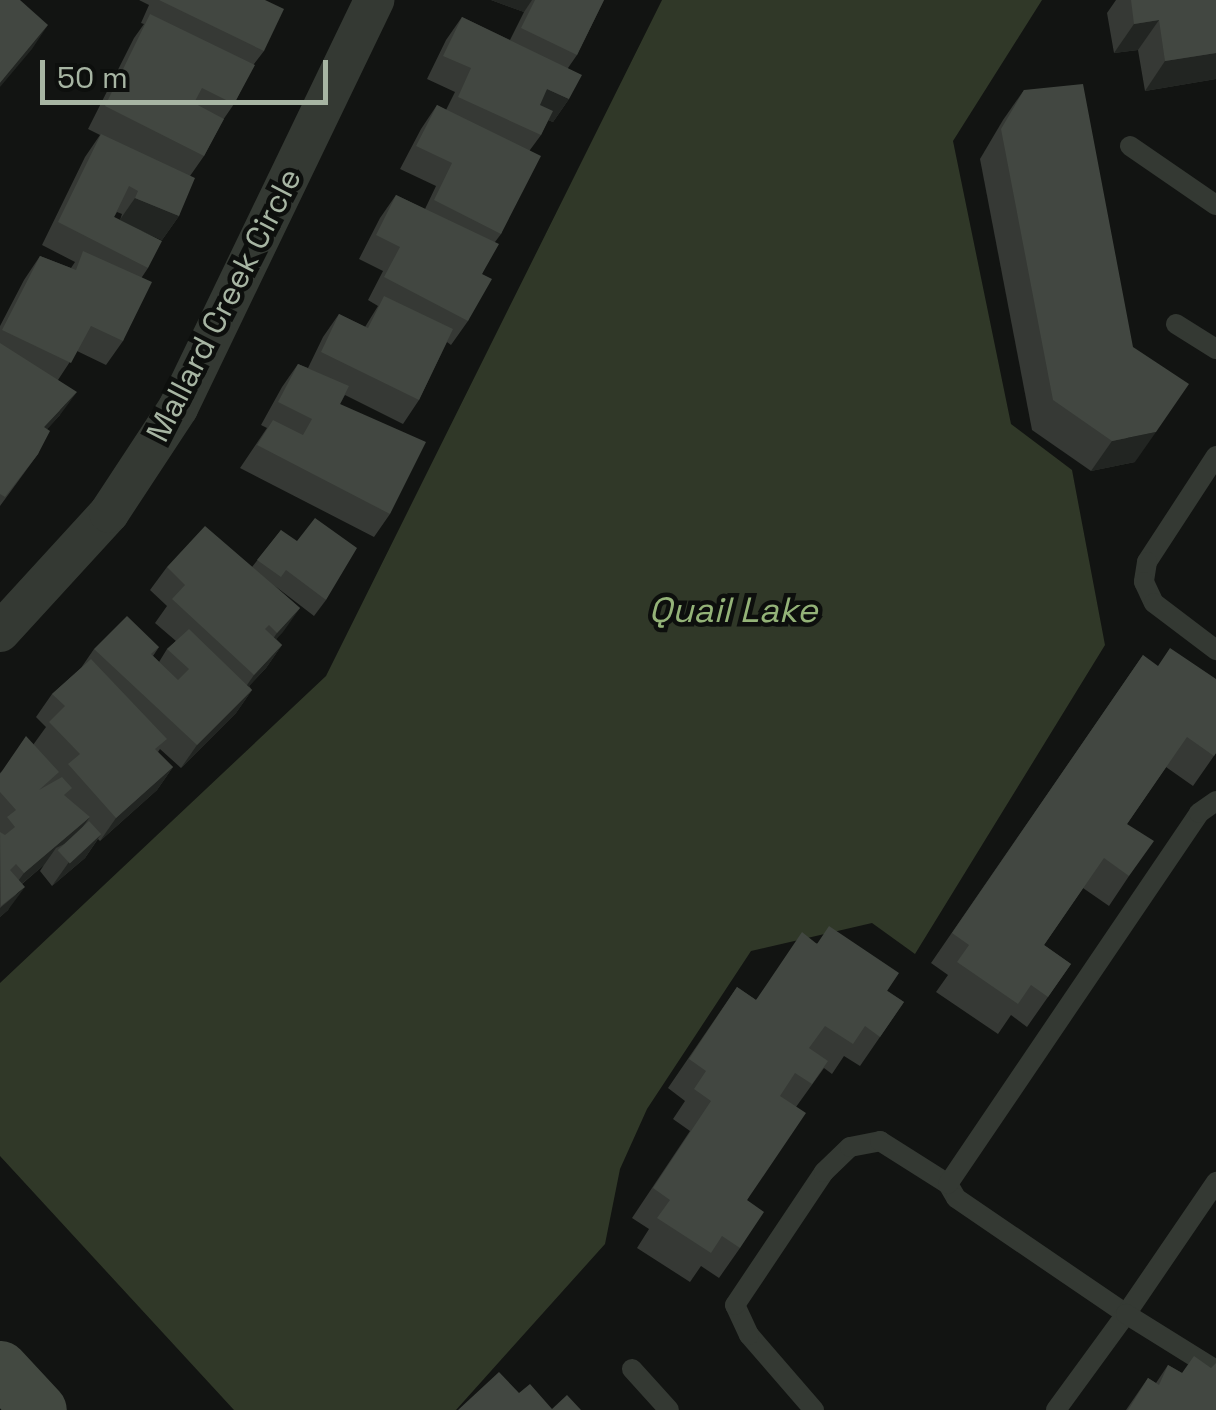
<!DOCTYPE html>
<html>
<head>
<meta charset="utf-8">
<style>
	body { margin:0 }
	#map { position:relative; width:1216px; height:1410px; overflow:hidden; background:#121412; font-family:"Space Grotesk",sans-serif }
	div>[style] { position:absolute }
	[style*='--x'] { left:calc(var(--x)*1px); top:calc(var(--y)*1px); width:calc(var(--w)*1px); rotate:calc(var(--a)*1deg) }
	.water>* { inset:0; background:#303828 }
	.lane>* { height:20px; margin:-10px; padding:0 10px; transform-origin:10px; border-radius:10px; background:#343933 }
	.street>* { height:40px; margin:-20px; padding:0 20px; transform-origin:20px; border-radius:20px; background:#343933 }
	.secondary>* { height:55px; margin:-27.5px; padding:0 27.5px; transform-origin:27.5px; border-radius:27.5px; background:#434941 }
	.wall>* { inset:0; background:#363935 }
	.shaded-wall>* { inset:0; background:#222522 }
	.building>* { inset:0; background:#424741; transform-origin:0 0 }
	span { translate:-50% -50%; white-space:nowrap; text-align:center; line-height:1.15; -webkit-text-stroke:9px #0d0f0d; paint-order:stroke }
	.street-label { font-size:32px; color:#a7b5a3 }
	.water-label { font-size:35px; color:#94b378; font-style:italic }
	.scale { position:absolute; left:40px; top:60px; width:288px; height:45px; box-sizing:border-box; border:5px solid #a7b5a3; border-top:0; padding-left:12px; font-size:30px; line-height:35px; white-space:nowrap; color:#a7b5a3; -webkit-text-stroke:8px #0d0f0d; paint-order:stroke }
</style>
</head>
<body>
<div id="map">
	<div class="water">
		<div style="clip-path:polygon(662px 0,1042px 0,953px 141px,1011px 424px,1072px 470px,1105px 645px,915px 954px,872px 923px,751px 951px,647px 1109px,620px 1169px,605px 1244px,456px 1410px,234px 1410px,0 1156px,0 983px,326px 676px)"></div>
	</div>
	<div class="lane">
		<div style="--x:1130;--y:146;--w:104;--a:34.5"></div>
		<div style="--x:1176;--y:324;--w:47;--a:32"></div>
		<div style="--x:1216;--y:456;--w:126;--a:123.1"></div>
		<div style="--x:1147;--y:562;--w:20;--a:99"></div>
		<div style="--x:1144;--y:582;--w:23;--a:65"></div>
		<div style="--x:1154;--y:603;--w:78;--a:37.2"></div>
		<div style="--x:948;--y:1184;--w:16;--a:60"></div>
		<div style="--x:956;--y:1198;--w:206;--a:34.3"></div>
		<div style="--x:1126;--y:1314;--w:160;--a:-55.7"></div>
		<div style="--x:632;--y:1369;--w:55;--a:47.9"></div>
		<div style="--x:814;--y:1410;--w:99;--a:-130.9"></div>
		<div style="--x:749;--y:1335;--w:33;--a:-115"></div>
		<div style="--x:735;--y:1305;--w:160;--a:-56.2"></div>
		<div style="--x:824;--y:1172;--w:36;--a:-44"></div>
		<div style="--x:850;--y:1147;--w:31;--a:-11"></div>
		<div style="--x:880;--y:1141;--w:80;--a:32.3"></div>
		<div style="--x:948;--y:1184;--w:448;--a:-55.9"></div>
		<div style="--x:1199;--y:813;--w:21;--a:-35"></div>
		<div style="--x:1056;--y:1410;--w:119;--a:-53.9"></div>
		<div style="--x:1126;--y:1314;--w:106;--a:31.9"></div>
	</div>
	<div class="street">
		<div style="--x:0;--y:632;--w:161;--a:-47.5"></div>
		<div style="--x:109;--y:513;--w:126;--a:-56.7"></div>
		<div style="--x:178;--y:408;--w:453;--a:-64.3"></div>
	</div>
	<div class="secondary">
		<div style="--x:0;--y:1368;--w:57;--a:47.1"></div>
	</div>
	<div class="wall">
		<div style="clip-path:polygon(evenodd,139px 0,265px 0,264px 51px,254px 64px,234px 104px,223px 120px,204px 156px,190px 176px,179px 216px,162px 240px,142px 231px,148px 268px,142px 277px,123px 341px,106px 365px,77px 351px,58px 380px,60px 415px,47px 429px,38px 454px,0 506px,0 326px,24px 280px,40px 256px,71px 268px,75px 262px,42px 245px,85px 157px,100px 135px,88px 129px,134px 38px,144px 24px,141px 23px,149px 5px,139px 0,117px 212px,122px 214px,120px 220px,114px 217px,117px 212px)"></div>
		<div style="clip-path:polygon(491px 0,604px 0,577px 55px,568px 68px,569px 99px,553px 122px,548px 120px,541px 135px,530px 150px,501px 234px,495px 242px,482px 274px,468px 321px,451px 345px,447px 342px,419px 400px,403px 424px,345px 395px,340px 404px,390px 514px,374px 537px,240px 468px,267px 428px,261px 425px,282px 387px,298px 364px,308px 368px,323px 337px,339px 314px,365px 327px,378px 306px,368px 300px,383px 271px,359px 259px,380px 218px,396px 195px,425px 209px,436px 186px,400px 169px,421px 129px,437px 105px,446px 110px,455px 92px,427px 79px,446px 40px,462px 17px,510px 40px,524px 12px)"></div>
		<div style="clip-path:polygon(1116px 0,1216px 0,1216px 79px,1145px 91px,1138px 50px,1114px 53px,1107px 13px)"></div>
		<div style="clip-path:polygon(1024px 90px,1135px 462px,1091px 471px,1032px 430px,980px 159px,1003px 120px)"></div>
		<div style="clip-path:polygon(281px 530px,326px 600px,314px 616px,275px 586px,300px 608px,276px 639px,282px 645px,266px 668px,249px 686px,252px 690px,236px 713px,181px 768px,160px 749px,158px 752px,173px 767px,157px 790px,100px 841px,98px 839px,85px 858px,52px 886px,40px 871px,44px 865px,22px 884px,8px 910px,0 917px,0 773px,33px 745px,46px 727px,36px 717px,52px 694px,81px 668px,94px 649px,159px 647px,153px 656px,159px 662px,167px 649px,176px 641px,155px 623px,167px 606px,150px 590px,167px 567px,252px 567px)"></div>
		<div style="clip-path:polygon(1143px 655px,1216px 753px,1193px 786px,1166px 767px,1127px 824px,1129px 876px,1109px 906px,1083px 888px,1044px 945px,1071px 964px,1027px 1027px,1011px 1015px,998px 1034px,936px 992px,948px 975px,931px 963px)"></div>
		<div style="clip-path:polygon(817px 943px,904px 1002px,860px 1066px,844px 1056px,832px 1074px,824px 1068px,796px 1107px,747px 1200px,740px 1248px,719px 1278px,701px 1266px,690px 1282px,637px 1248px,649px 1229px,632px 1218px,690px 1131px,673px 1119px,685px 1101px,668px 1088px,737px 987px,756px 1000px)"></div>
		<div style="clip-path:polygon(1168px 1365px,1182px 1373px,1211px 1368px,1216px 1410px,1126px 1410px,1148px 1378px,1156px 1383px)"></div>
	</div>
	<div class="shaded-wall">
		<div style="clip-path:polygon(491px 0,532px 0,524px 12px)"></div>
		<div style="clip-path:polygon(1159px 20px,1138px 50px,1114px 53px,1134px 24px)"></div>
		<div style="clip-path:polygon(48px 25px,32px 49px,0 87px,0 83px)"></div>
		<div style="clip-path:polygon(1216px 53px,1216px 79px,1145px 91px,1165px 61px)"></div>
		<div style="clip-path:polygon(547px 89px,569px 99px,553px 122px,530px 113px)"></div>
		<div style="clip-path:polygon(135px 198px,179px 216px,162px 240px,119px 221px)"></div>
		<div style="clip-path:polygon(77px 392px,60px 415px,28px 450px,44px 427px)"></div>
		<div style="clip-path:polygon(1156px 432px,1135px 462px,1091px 471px,1112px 441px)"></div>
		<div style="clip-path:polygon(300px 608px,283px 632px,260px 657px,277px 633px)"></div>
		<div style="clip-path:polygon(282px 645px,266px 668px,238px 698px,254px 675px)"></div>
		<div style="clip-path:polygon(252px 690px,236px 713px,181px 768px,197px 745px)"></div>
		<div style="clip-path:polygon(173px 767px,157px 790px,100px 841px,116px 818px)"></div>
		<div style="clip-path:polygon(90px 817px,73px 840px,56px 848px,44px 865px,7px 896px,24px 873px)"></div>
		<div style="clip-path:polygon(101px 834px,85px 858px,52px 886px,69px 862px)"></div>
		<div style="clip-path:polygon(25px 887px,8px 910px,0 917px,0 908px)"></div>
	</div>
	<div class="building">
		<div style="clip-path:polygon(0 0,20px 0,48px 25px,0 83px)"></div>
		<div style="clip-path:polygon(159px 0,265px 0,284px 9px,264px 51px)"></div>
		<div style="clip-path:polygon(535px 0,604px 0,577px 55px,521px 28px)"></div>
		<div style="clip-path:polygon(1131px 0,1216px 0,1216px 53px,1165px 61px,1159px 20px,1134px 24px)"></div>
		<div style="clip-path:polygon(150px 14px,255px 65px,234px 104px,202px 88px,194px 103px,224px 119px,204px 156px,105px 106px)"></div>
		<div style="clip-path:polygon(462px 17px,582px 75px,569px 99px,547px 89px,540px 105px,553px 111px,541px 135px,458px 97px,471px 68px,443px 56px)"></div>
		<div style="clip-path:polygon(1083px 84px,1133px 347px,1189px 384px,1156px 432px,1112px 441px,1053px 400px,1001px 129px,1024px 90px)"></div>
		<div style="clip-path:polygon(437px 105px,541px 156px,501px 234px,434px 200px,452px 163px,416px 146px)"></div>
		<div style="clip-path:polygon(101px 134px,195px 178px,179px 216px,135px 198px,138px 191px,129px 186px,114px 217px,162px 241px,148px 268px,58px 222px)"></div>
		<div style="clip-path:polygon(396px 195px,499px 244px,482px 274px,492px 279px,468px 321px,384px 277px,400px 247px,376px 235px)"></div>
		<div style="clip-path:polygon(83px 251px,152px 282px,123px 341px,91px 326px,71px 363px,2px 330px,40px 256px,76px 270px)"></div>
		<div style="clip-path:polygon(384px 296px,453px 329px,419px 400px,321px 352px,339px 314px,368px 328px)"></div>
		<div style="clip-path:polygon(0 343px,77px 392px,44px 427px,50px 431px,38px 454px,5px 497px,0 494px)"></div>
		<div style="clip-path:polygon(298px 364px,349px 386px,340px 404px,426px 442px,390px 514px,257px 445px,273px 420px,303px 435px,312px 419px,278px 402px)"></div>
		<div style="clip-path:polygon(315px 518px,357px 548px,326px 600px,286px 570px,281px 577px,257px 560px,281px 530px,297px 541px)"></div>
		<div style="clip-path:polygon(205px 526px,300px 608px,277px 633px,269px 625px,265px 629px,282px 645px,254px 675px,172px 599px,185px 585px,167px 567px)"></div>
		<div style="clip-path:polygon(127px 616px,159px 647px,151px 654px,178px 680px,189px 669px,167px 649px,189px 629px,252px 690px,197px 745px,94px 649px)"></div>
		<div style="clip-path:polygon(1170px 648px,1216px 679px,1216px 753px,1214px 756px,1187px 737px,1127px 824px,1154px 841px,1129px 876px,1104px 858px,1044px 945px,1071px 964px,1048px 997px,1031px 985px,1018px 1004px,957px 962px,969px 945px,952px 933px,1143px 655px,1158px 666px)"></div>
		<div style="clip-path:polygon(91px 659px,167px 739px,155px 749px,173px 767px,116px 818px,68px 764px,80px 754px,49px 722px,65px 706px,52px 694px)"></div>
		<div style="clip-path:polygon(26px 736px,59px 772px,39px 790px,62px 777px,72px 788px,64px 795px,90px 817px,24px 873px,16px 864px,10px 870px,25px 887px,1px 906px,0 832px,5px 835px,15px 827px,7px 817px,16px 810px,0 792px,0 774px)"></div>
		<div style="left:89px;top:821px;width:18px;height:43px;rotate:47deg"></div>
		<div style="clip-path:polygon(829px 926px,899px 973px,887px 991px,904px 1002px,880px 1037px,865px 1026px,853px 1044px,825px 1026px,809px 1048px,828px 1061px,812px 1084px,795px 1073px,780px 1096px,806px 1113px,747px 1200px,764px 1212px,740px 1248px,722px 1236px,711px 1253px,657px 1218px,670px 1200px,653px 1188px,711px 1101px,694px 1089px,706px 1071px,689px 1059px,737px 987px,756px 1000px,802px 932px,817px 944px)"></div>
		<div style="clip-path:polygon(1194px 1356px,1211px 1368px,1216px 1363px,1216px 1410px,1128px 1410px,1148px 1378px,1159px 1385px,1168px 1365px,1182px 1373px)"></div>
		<div style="clip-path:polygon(499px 1372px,519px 1393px,530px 1384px,552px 1409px,567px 1395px,581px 1410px,458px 1410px)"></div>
	</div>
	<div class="street-label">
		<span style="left:224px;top:305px;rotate:-63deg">Mallard Creek Circle</span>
	</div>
	<div class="water-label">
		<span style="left:733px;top:610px">Quail Lake</span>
	</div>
	<div class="scale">50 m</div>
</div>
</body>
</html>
